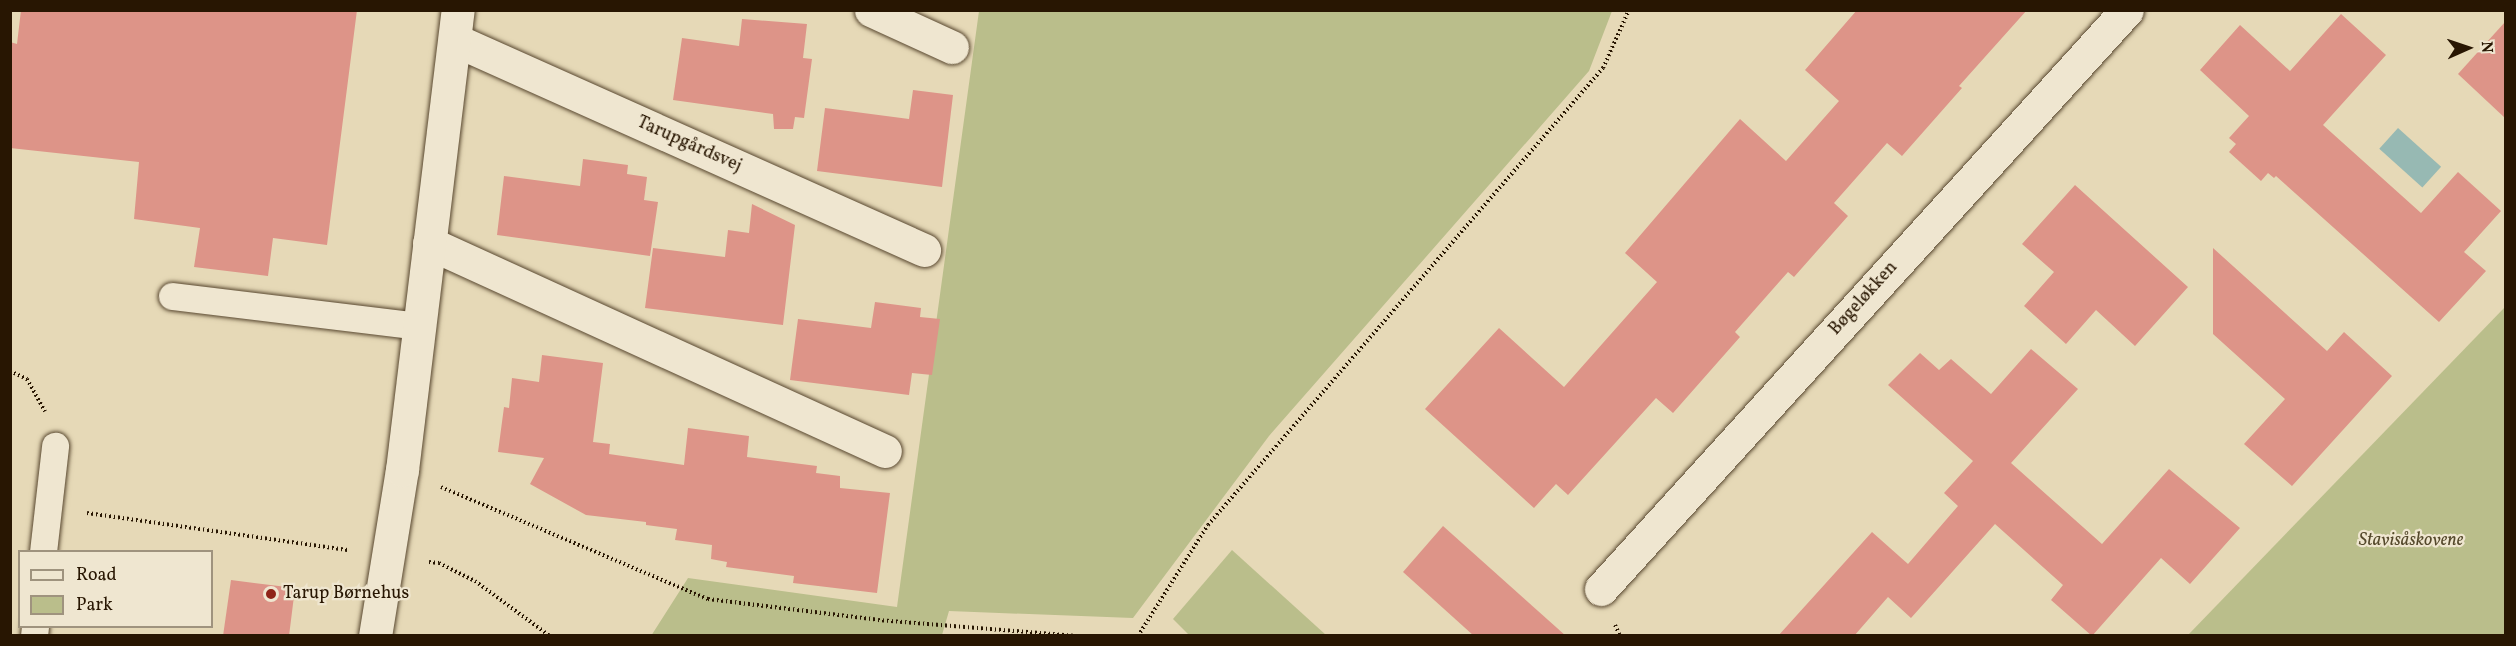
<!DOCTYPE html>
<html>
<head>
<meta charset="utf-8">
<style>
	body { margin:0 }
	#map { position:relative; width:2516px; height:646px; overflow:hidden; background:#e6d9b7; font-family:Vollkorn,serif }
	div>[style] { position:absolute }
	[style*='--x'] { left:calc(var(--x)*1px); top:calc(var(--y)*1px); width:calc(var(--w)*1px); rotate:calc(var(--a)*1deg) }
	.green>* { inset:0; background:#babe8b }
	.water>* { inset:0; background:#97b9b3; transform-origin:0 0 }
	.building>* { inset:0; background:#dd9488 }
	.path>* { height:4px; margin-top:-2px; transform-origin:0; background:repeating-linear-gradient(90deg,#281602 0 1.5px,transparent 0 4.5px) }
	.roads { filter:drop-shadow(0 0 2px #58472f) drop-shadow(0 0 2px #58472f) }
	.service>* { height:27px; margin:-13.5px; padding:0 13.5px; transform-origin:13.5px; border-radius:13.5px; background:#efe6d0 }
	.minor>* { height:33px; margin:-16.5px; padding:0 16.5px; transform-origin:16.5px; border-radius:16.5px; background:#efe6d0 }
	.dots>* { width:16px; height:16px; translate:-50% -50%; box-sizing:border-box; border:3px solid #efe6d0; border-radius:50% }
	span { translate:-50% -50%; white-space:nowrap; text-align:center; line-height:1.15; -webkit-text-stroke:4.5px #efe6d0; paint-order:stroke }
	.street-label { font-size:18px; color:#281602 }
	.park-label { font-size:18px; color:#54482b; font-style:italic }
	.poi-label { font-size:18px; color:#281602 }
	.left { translate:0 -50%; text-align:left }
	.frame { position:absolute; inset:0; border:12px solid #281602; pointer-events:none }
	.legend { position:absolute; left:18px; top:550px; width:195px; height:78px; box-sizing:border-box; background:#efe6d0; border:2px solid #9f937e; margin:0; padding:8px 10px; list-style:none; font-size:18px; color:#281602 }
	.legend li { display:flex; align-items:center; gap:12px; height:30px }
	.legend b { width:30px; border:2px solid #9f937e }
	.north { position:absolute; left:2438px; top:18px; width:60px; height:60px; -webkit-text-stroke:4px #efe6d0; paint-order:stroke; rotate:87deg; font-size:16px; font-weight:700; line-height:24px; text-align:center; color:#281602 }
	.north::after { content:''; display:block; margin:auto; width:21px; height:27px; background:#281602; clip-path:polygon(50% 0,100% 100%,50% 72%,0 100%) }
</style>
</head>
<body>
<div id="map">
	<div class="green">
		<div style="clip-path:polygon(979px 11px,1612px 11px,1589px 71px,1269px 436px,1133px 618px,949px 611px,942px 635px,651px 636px,688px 578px,897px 607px)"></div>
		<div style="clip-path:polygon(2505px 307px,2505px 635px,2188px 635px)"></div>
		<div style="clip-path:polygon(1232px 550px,1326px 635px,1189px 635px,1173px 619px)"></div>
	</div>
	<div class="water">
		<div style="left:2398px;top:128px;width:58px;height:28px;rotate:42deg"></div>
	</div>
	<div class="building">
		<div style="clip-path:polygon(21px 10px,357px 10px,327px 245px,273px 238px,268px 276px,194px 267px,200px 228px,134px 219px,139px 162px,10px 148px,10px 42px,17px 44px)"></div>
		<div style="clip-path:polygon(1857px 10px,2027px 10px,1959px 86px,1962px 88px,1902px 156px,1887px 143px,1834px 203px,1848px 216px,1794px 277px,1788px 272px,1735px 332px,1740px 337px,1673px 413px,1656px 398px,1568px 495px,1556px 484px,1534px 508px,1425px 409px,1499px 328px,1564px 387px,1657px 282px,1625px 253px,1740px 119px,1786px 161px,1839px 101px,1805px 70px)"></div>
		<div style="clip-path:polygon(2341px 14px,2386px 55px,2323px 125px,2421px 213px,2458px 172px,2501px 211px,2464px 252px,2486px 271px,2439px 322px,2276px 176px,2274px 178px,2268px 173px,2261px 181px,2229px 152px,2236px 144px,2229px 138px,2249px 116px,2200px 70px,2240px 25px,2290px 71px)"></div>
		<div style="clip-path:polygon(742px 19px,807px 24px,803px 58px,812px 59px,804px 118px,795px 117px,793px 129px,774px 129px,773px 114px,673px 100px,682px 38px,739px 46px)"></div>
		<div style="clip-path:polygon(2505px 22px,2505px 118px,2458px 74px)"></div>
		<div style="clip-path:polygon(913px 90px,953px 95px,942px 187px,817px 171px,825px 108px,909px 119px)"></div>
		<div style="clip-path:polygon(583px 159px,628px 165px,627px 174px,647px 177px,644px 200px,658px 202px,650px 256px,497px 235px,504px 176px,580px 186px)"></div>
		<div style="clip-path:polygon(2075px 185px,2188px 287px,2135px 346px,2096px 310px,2066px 344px,2024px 306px,2054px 272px,2022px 244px)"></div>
		<div style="clip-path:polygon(752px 204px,795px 225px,783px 325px,645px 308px,653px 248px,725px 257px,728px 230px,749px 233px)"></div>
		<div style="clip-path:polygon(2213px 248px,2327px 351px,2344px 332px,2392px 376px,2292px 486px,2244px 444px,2285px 399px,2213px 334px)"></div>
		<div style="clip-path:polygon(875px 302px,921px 308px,920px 317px,940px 319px,932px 375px,912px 373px,909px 395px,790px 380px,798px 319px,871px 328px)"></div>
		<div style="clip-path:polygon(2031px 349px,2078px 389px,2011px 463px,2102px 544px,2169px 469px,2240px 528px,2190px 584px,2161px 558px,2092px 636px,2051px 600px,2063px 585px,1995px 524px,1911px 618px,1888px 597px,1854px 636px,1778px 636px,1872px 532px,1908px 564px,1958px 506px,1944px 493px,1973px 461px,1888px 385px,1920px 353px,1939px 370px,1951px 359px,1991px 394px)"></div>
		<div style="clip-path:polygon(542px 355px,603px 363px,593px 442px,610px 444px,609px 454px,684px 465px,688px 428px,749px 436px,747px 457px,817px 466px,816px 473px,840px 476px,840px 488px,890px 493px,877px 593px,793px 583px,794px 576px,726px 567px,727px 562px,711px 559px,712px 545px,675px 540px,677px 529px,646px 525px,646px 522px,586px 515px,530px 484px,544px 458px,498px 452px,504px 407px,509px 408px,512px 378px,539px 382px)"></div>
		<div style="clip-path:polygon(1443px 526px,1566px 636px,1474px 636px,1403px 572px)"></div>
		<div style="clip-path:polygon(231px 580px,295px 588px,289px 636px,223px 636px)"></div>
	</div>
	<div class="path">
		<div style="--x:10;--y:371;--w:19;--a:25"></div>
		<div style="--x:27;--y:379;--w:37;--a:61"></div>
		<div style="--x:441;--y:487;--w:290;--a:22.8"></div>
		<div style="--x:708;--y:599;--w:171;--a:7"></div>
		<div style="--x:878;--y:620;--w:202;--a:4.6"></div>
		<div style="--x:87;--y:513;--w:263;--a:8.1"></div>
		<div style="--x:429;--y:562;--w:10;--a:6"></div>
		<div style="--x:439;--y:563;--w:40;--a:26.6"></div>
		<div style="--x:475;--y:581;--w:93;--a:36.3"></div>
		<div style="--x:1615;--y:625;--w:12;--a:66"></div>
		<div style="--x:1138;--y:636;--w:131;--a:-57.8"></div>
		<div style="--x:1208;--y:525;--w:604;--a:-49.16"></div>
		<div style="--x:1603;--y:68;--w:64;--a:-65.9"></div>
	</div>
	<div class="roads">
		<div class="service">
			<div style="--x:172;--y:296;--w:249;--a:6.9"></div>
			<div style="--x:43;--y:552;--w:107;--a:-83.5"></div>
			<div style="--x:34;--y:636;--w:10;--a:-84"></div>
		</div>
		<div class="minor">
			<div style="--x:871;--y:10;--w:89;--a:24.6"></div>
			<div style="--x:455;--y:40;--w:514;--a:24.12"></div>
			<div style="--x:429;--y:243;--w:501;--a:24.52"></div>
			<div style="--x:1601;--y:589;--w:782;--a:-47.75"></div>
			<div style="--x:375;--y:636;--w:168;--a:-80.8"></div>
			<div style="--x:402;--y:470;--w:463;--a:-83.1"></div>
		</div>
	</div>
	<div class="dots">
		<div style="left:271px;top:594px;background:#8f2418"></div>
	</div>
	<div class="street-label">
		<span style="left:689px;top:145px;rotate:24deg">Tarupgårdsvej</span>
		<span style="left:1864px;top:299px;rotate:-48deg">Bøgeløkken</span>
	</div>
	<div class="park-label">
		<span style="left:2411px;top:541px">Stavisåskovene</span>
	</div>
	<div class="poi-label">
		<span class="left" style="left:283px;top:594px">Tarup Børnehus</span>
	</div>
	<div class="frame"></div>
	<ul class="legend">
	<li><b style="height:8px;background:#efe6d0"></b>Road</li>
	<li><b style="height:16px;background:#babe8b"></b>Park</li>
	</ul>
	<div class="north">N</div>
</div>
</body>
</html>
